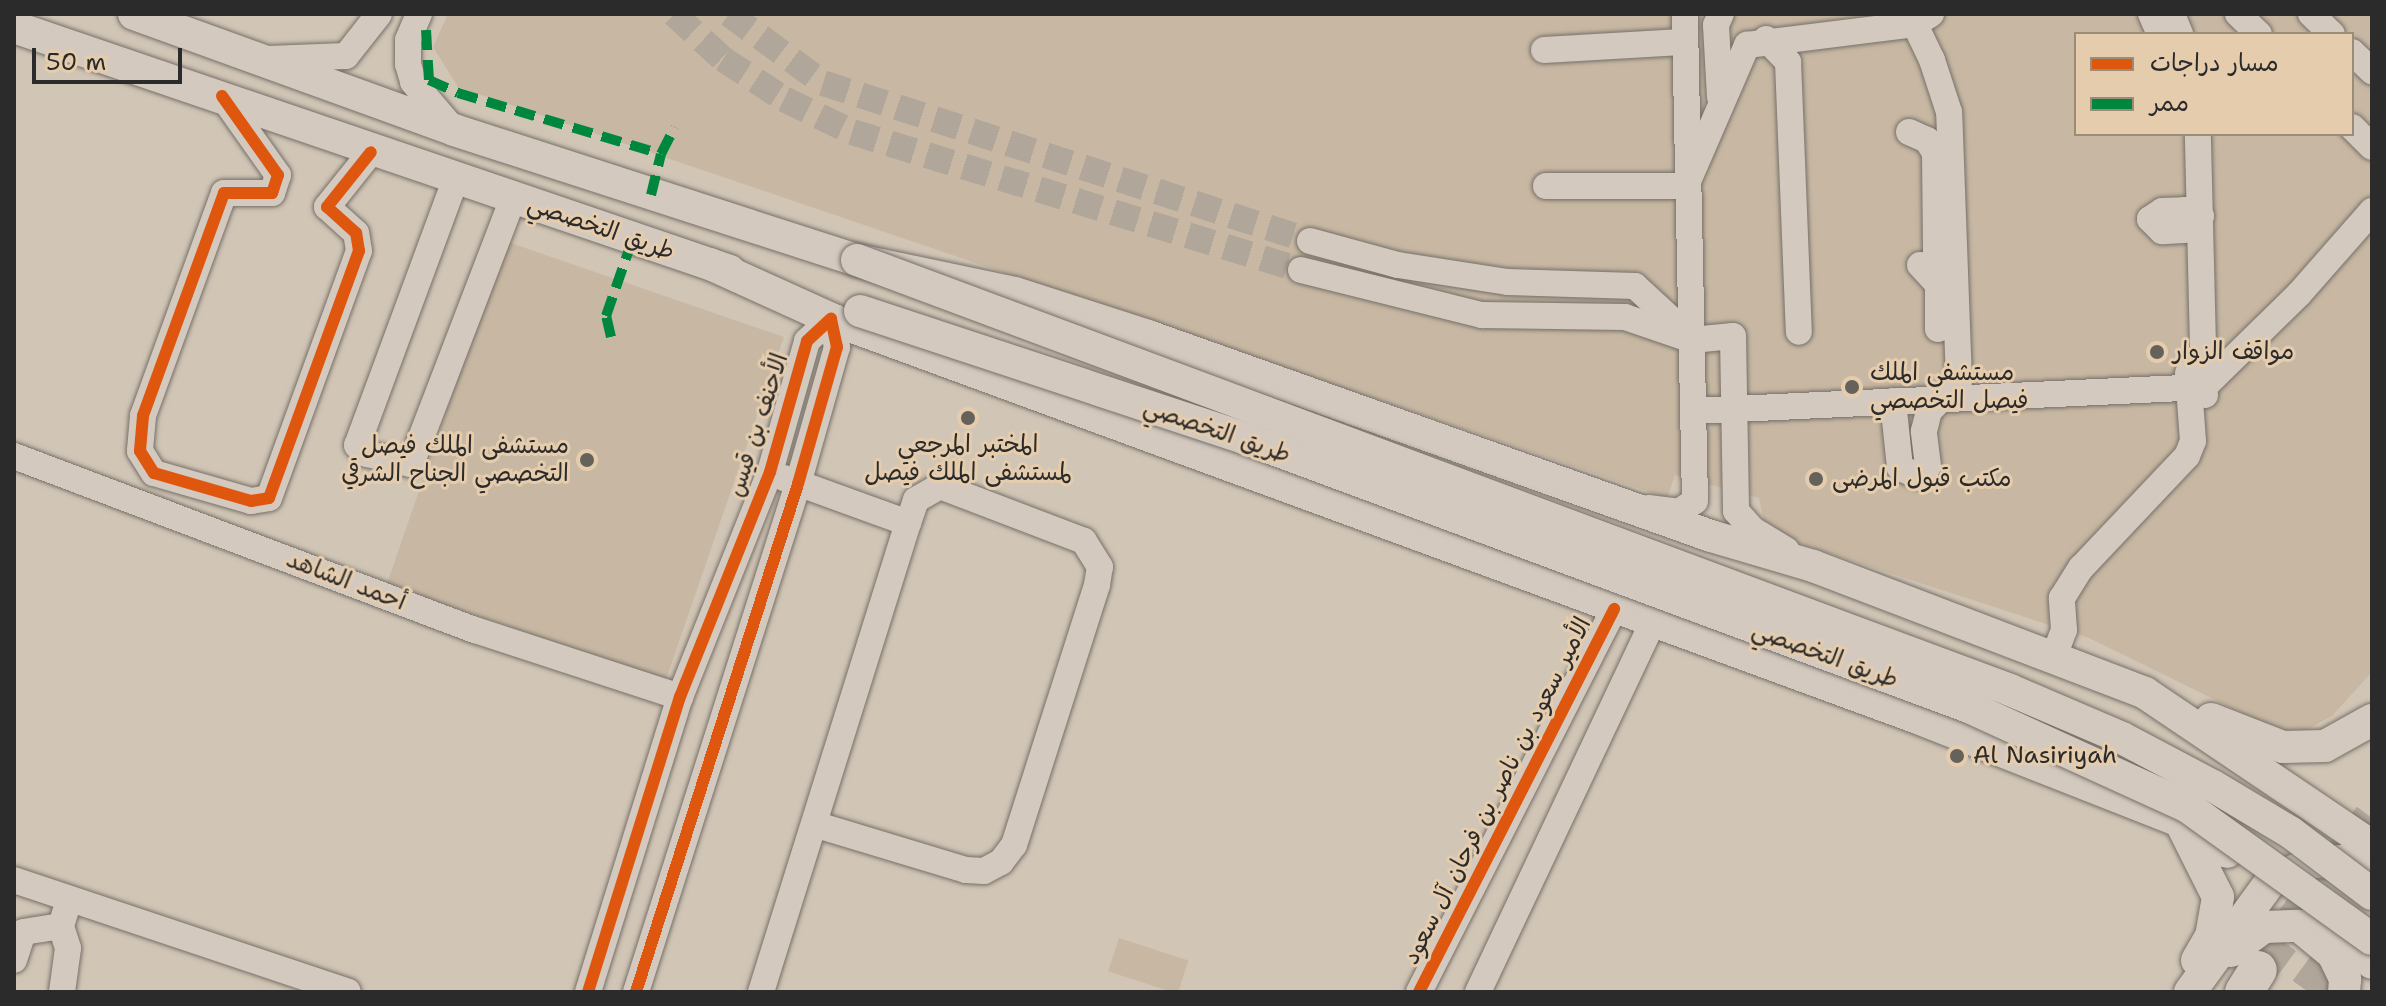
<!DOCTYPE html>
<html>
<head>
<meta charset="utf-8">
<style>
	body { margin:0 }
	#map { position:relative; width:2386px; height:1006px; overflow:hidden; background:#d1c5b5; font-family:"Shantell Sans","Playpen Sans Arabic",sans-serif }
	div>[style] { position:absolute }
	[style*='--x'] { left:calc(var(--x)*1px); top:calc(var(--y)*1px); width:calc(var(--w)*1px); rotate:calc(var(--a)*1deg) }
	.built>* { inset:0; background:#c8b8a3; transform-origin:0 0 }
	.green>* { inset:0; background:#c8b7a2; transform-origin:0 0 }
	.minor-tunnel>* { height:26px; margin-top:-13px; transform-origin:0; background:repeating-linear-gradient(90deg,#b0a699 0 26px,transparent 0 39px) }
	.highway-tunnel>* { height:38px; margin-top:-19px; transform-origin:0; background:repeating-linear-gradient(90deg,#b0a699 0 38px,transparent 0 57px) }
	.roads { filter:drop-shadow(0 0 2px #767069) drop-shadow(0 0 2px #767069) }
	.minor>* { height:26px; margin:-13px; padding:0 13px; transform-origin:13px; border-radius:13px; background:#d3c9be }
	.major>* { height:32px; margin:-16px; padding:0 16px; transform-origin:16px; border-radius:16px; background:#d3c9be }
	.highway>* { height:38px; margin:-19px; padding:0 19px; transform-origin:19px; border-radius:19px; background:#d3c9be }
	.bridges { filter:drop-shadow(0 0 2px #767069) drop-shadow(0 0 2px #767069) }
	.major-bridge>* { height:32px; margin:-16px; padding:0 16px; transform-origin:16px; border-radius:16px; background:#d3c9be }
	.quiet>* { height:10px; margin-top:-5px; transform-origin:0; background:repeating-linear-gradient(90deg,#00873e 0 20px,transparent 0 30px) }
	.cycleway>* { height:12px; margin:-6px; padding:0 6px; transform-origin:6px; border-radius:6px; background:#df570e }
	.dots>* { width:22px; height:22px; translate:-50% -50%; box-sizing:border-box; border:4px solid #e5ccad; border-radius:50% }
	span { translate:-50% -50%; white-space:nowrap; text-align:center; line-height:1.15; -webkit-text-stroke:6px #e5ccad; paint-order:stroke }
	.street-label { font-size:24px; color:#2b2b2b }
	.poi-label { font-size:24px; color:#2b2b2b }
	.left { translate:0 -50%; text-align:left }
	.right { translate:-100% -50%; text-align:right }
	.frame { position:absolute; inset:0; border:16px solid #2b2b2b; pointer-events:none }
	.legend { position:absolute; left:2074px; top:32px; width:280px; height:104px; box-sizing:border-box; background:#e5ccad; border:2px solid #9b8c79; margin:0; padding:10px 14px; list-style:none; font-size:24px; color:#2b2b2b }
	.legend li { display:flex; align-items:center; gap:16px; height:40px }
	.legend b { width:40px; border:2px solid #9b8c79 }
	.scale { position:absolute; left:32px; top:48px; width:150px; height:36px; box-sizing:border-box; border:4px solid #2b2b2b; border-top:0; padding-left:10px; font-size:24px; line-height:28px; white-space:nowrap; color:#2b2b2b; -webkit-text-stroke:6px #e5ccad; paint-order:stroke }
</style>
</head>
<body>
<div id="map">
	<div class="built">
		<div style="clip-path:polygon(evenodd,448px 14px,2372px 14px,2372px 672px,2332px 716px,2304px 731px,2279px 731px,2089px 638px,1791px 541px,1764px 522px,1759px 498px,1675px 475px,1667px 498px,458px 87px,433px 47px,448px 14px,2076px 34px,2352px 34px,2352px 134px,2076px 134px,2076px 34px)"></div>
		<div style="left:505px;top:241px;width:295px;height:363px;rotate:19deg"></div>
	</div>
	<div class="green">
		<div style="left:1119px;top:938px;width:73px;height:35px;rotate:18deg"></div>
	</div>
	<div class="minor-tunnel">
		<div style="--x:674;--y:14;--w:67;--a:42.6"></div>
		<div style="--x:723;--y:59;--w:73;--a:33.3"></div>
		<div style="--x:784;--y:99;--w:76;--a:25.9"></div>
		<div style="--x:852;--y:132;--w:470;--a:17.1"></div>
		<div style="--x:729;--y:14;--w:117;--a:36.3"></div>
		<div style="--x:823;--y:83;--w:512;--a:17.97"></div>
	</div>
	<div class="highway-tunnel">
		<div style="--x:2258;--y:970;--w:190;--a:-53.1"></div>
		<div style="--x:2308;--y:992;--w:108;--a:-53.7"></div>
	</div>
	<div class="roads">
		<div class="minor">
			<div style="--x:419;--y:14;--w:28;--a:113"></div>
			<div style="--x:408;--y:40;--w:24;--a:90"></div>
			<div style="--x:408;--y:64;--w:19;--a:74"></div>
			<div style="--x:413;--y:82;--w:63;--a:49.5"></div>
			<div style="--x:2151;--y:14;--w:22;--a:66"></div>
			<div style="--x:2172;--y:14;--w:22;--a:68"></div>
			<div style="--x:2238;--y:14;--w:29;--a:44"></div>
			<div style="--x:2311;--y:14;--w:29;--a:44"></div>
			<div style="--x:1766;--y:39;--w:32;--a:46"></div>
			<div style="--x:1788;--y:62;--w:270;--a:87.7"></div>
			<div style="--x:1544;--y:50;--w:138;--a:-3.3"></div>
			<div style="--x:2352;--y:52;--w:28;--a:44"></div>
			<div style="--x:268;--y:59;--w:78;--a:-2.2"></div>
			<div style="--x:346;--y:56;--w:53;--a:-51.8"></div>
			<div style="--x:222;--y:96;--w:97;--a:54.7"></div>
			<div style="--x:278;--y:175;--w:19;--a:108"></div>
			<div style="--x:272;--y:193;--w:48;--a:180"></div>
			<div style="--x:224;--y:193;--w:237;--a:110"></div>
			<div style="--x:143;--y:416;--w:35;--a:95"></div>
			<div style="--x:140;--y:451;--w:26;--a:58"></div>
			<div style="--x:154;--y:473;--w:101;--a:16.1"></div>
			<div style="--x:251;--y:501;--w:18;--a:-9"></div>
			<div style="--x:269;--y:498;--w:263;--a:-70"></div>
			<div style="--x:359;--y:251;--w:18;--a:-99"></div>
			<div style="--x:356;--y:233;--w:39;--a:-138"></div>
			<div style="--x:327;--y:207;--w:70;--a:-51.3"></div>
			<div style="--x:1720;--y:97;--w:72;--a:-93.2"></div>
			<div style="--x:1716;--y:25;--w:12;--a:-66"></div>
			<div style="--x:2352;--y:127;--w:28;--a:45"></div>
			<div style="--x:1909;--y:132;--w:20;--a:24"></div>
			<div style="--x:1927;--y:140;--w:15;--a:58"></div>
			<div style="--x:1935;--y:153;--w:100;--a:89.4"></div>
			<div style="--x:1936;--y:253;--w:34;--a:62"></div>
			<div style="--x:456;--y:178;--w:285;--a:110.3"></div>
			<div style="--x:357;--y:445;--w:13;--a:42"></div>
			<div style="--x:367;--y:454;--w:45;--a:12.8"></div>
			<div style="--x:411;--y:464;--w:285;--a:-69"></div>
			<div style="--x:1546;--y:186;--w:140;--a:0"></div>
			<div style="--x:1686;--y:186;--w:154;--a:-66.6"></div>
			<div style="--x:1747;--y:45;--w:169;--a:-7.1"></div>
			<div style="--x:1915;--y:24;--w:19;--a:-32"></div>
			<div style="--x:2185;--y:210;--w:17;--a:21"></div>
			<div style="--x:2201;--y:216;--w:22;--a:141"></div>
			<div style="--x:2184;--y:230;--w:22;--a:177"></div>
			<div style="--x:2162;--y:231;--w:17;--a:-135"></div>
			<div style="--x:2150;--y:219;--w:14;--a:-34"></div>
			<div style="--x:2162;--y:211;--w:23;--a:-2"></div>
			<div style="--x:1310;--y:241;--w:91;--a:15.3"></div>
			<div style="--x:1398;--y:265;--w:111;--a:8.8"></div>
			<div style="--x:1508;--y:282;--w:127;--a:1.8"></div>
			<div style="--x:1635;--y:286;--w:71;--a:42.7"></div>
			<div style="--x:1920;--y:265;--w:26;--a:47"></div>
			<div style="--x:1938;--y:284;--w:45;--a:90"></div>
			<div style="--x:1301;--y:270;--w:187;--a:14"></div>
			<div style="--x:1482;--y:315;--w:143;--a:0.8"></div>
			<div style="--x:1625;--y:317;--w:71;--a:18.9"></div>
			<div style="--x:1692;--y:340;--w:41;--a:-5.6"></div>
			<div style="--x:1733;--y:336;--w:175;--a:89"></div>
			<div style="--x:1736;--y:511;--w:25;--a:48"></div>
			<div style="--x:1753;--y:530;--w:39;--a:31"></div>
			<div style="--x:2205;--y:395;--w:8;--a:-97"></div>
			<div style="--x:2204;--y:387;--w:133;--a:-44.4"></div>
			<div style="--x:2299;--y:294;--w:111;--a:-48.7"></div>
			<div style="--x:1893;--y:401;--w:67;--a:84"></div>
			<div style="--x:1900;--y:468;--w:21;--a:23"></div>
			<div style="--x:1919;--y:476;--w:13;--a:-48"></div>
			<div style="--x:1928;--y:466;--w:35;--a:-97"></div>
			<div style="--x:1924;--y:431;--w:21;--a:-76"></div>
			<div style="--x:1929;--y:411;--w:42;--a:-45"></div>
			<div style="--x:1959;--y:381;--w:269;--a:-92.1"></div>
			<div style="--x:1949;--y:112;--w:55;--a:-108.1"></div>
			<div style="--x:1932;--y:60;--w:51;--a:-115.6"></div>
			<div style="--x:1693;--y:411;--w:512;--a:-2.69"></div>
			<div style="--x:2204;--y:387;--w:253;--a:-91.4"></div>
			<div style="--x:14;--y:456;--w:493;--a:20.7"></div>
			<div style="--x:475;--y:630;--w:216;--a:18.1"></div>
			<div style="--x:1648;--y:508;--w:31;--a:7"></div>
			<div style="--x:1679;--y:512;--w:19;--a:-35"></div>
			<div style="--x:1695;--y:501;--w:487;--a:-91.2"></div>
			<div style="--x:2054;--y:656;--w:28;--a:-69"></div>
			<div style="--x:2064;--y:630;--w:32;--a:-94"></div>
			<div style="--x:2062;--y:598;--w:36;--a:-58"></div>
			<div style="--x:2081;--y:568;--w:154;--a:-46.6"></div>
			<div style="--x:2187;--y:456;--w:16;--a:-68"></div>
			<div style="--x:2193;--y:441;--w:68;--a:-94.2"></div>
			<div style="--x:817;--y:825;--w:156;--a:16.8"></div>
			<div style="--x:966;--y:870;--w:18;--a:3"></div>
			<div style="--x:984;--y:871;--w:19;--a:-28"></div>
			<div style="--x:1001;--y:862;--w:21;--a:-53"></div>
			<div style="--x:1014;--y:845;--w:273;--a:-72.3"></div>
			<div style="--x:1097;--y:585;--w:18;--a:-81"></div>
			<div style="--x:1100;--y:567;--w:31;--a:-122"></div>
			<div style="--x:1084;--y:541;--w:154;--a:-159.1"></div>
			<div style="--x:940;--y:486;--w:28;--a:150"></div>
			<div style="--x:916;--y:500;--w:24;--a:109"></div>
			<div style="--x:14;--y:880;--w:352;--a:18.5"></div>
			<div style="--x:14;--y:960;--w:29;--a:-72"></div>
			<div style="--x:23;--y:932;--w:38;--a:-9"></div>
			<div style="--x:62;--y:992;--w:44;--a:-82.2"></div>
			<div style="--x:68;--y:948;--w:23;--a:-108"></div>
			<div style="--x:61;--y:926;--w:28;--a:-73"></div>
			<div style="--x:588;--y:992;--w:309;--a:-72.7"></div>
			<div style="--x:680;--y:697;--w:242;--a:-68.2"></div>
			<div style="--x:770;--y:472;--w:136;--a:-74.2"></div>
			<div style="--x:807;--y:341;--w:33;--a:-43"></div>
			<div style="--x:831;--y:319;--w:29;--a:78"></div>
			<div style="--x:837;--y:347;--w:142;--a:105.9"></div>
			<div style="--x:798;--y:484;--w:533;--a:107.69"></div>
			<div style="--x:761;--y:992;--w:491;--a:-72.6"></div>
			<div style="--x:908;--y:523;--w:132;--a:-160.1"></div>
			<div style="--x:1419;--y:992;--w:430;--a:-63"></div>
			<div style="--x:1478;--y:992;--w:407;--a:-64.7"></div>
		</div>
		<div class="major">
			<div style="--x:134;--y:14;--w:340;--a:19.9"></div>
			<div style="--x:454;--y:130;--w:423;--a:17.9"></div>
			<div style="--x:857;--y:260;--w:161;--a:11.8"></div>
			<div style="--x:1015;--y:293;--w:140;--a:17.9"></div>
			<div style="--x:1148;--y:336;--w:597;--a:19.56"></div>
			<div style="--x:1711;--y:536;--w:106;--a:16.4"></div>
			<div style="--x:1813;--y:566;--w:355;--a:20.9"></div>
			<div style="--x:2145;--y:693;--w:274;--a:34"></div>
			<div style="--x:14;--y:27;--w:756;--a:18.82"></div>
			<div style="--x:710;--y:264;--w:133;--a:24.4"></div>
			<div style="--x:831;--y:319;--w:1158;--a:20.16"></div>
			<div style="--x:1918;--y:718;--w:282;--a:21.5"></div>
			<div style="--x:2180;--y:821;--w:56;--a:33.4"></div>
			<div style="--x:2211;--y:719;--w:77;--a:21.3"></div>
			<div style="--x:2283;--y:747;--w:42;--a:-1.4"></div>
			<div style="--x:2325;--y:746;--w:54;--a:-29"></div>
			<div style="--x:2183;--y:827;--w:78;--a:63.4"></div>
			<div style="--x:2218;--y:897;--w:40;--a:100"></div>
			<div style="--x:2211;--y:936;--w:28;--a:120"></div>
			<div style="--x:2318;--y:915;--w:72;--a:41.6"></div>
			<div style="--x:2231;--y:951;--w:41;--a:-36"></div>
			<div style="--x:2264;--y:927;--w:35;--a:-2"></div>
			<div style="--x:2299;--y:926;--w:44;--a:39.5"></div>
			<div style="--x:2333;--y:954;--w:28;--a:64"></div>
			<div style="--x:2345;--y:979;--w:13;--a:94"></div>
			<div style="--x:2190;--y:992;--w:137;--a:-53.9"></div>
			<div style="--x:2271;--y:881;--w:46;--a:-24.3"></div>
			<div style="--x:2313;--y:862;--w:37;--a:-2"></div>
			<div style="--x:2350;--y:861;--w:24;--a:22"></div>
		</div>
		<div class="highway">
			<div style="--x:2244;--y:992;--w:26;--a:-58"></div>
		</div>
	</div>
	<div class="bridges">
		<div class="major-bridge">
			<div style="--x:857;--y:260;--w:1231;--a:20.45"></div>
			<div style="--x:2010;--y:690;--w:122;--a:23.2"></div>
			<div style="--x:2122;--y:738;--w:103;--a:27.8"></div>
			<div style="--x:2213;--y:786;--w:90;--a:30.9"></div>
			<div style="--x:2290;--y:832;--w:103;--a:37.1"></div>
			<div style="--x:860;--y:311;--w:407;--a:18.3"></div>
			<div style="--x:1246;--y:439;--w:771;--a:20.34"></div>
			<div style="--x:1969;--y:707;--w:241;--a:24.5"></div>
			<div style="--x:2188;--y:807;--w:226;--a:35.7"></div>
		</div>
	</div>
	<div class="quiet">
		<div style="--x:426;--y:30;--w:50;--a:86.6"></div>
		<div style="--x:429;--y:80;--w:32;--a:24"></div>
		<div style="--x:458;--y:93;--w:212;--a:16.7"></div>
		<div style="--x:661;--y:154;--w:30;--a:-63"></div>
		<div style="--x:651;--y:195;--w:42;--a:-76.3"></div>
		<div style="--x:611;--y:337;--w:22;--a:-103"></div>
		<div style="--x:606;--y:316;--w:83;--a:-70.9"></div>
	</div>
	<div class="cycleway">
		<div style="--x:222;--y:96;--w:97;--a:54.7"></div>
		<div style="--x:278;--y:175;--w:19;--a:108"></div>
		<div style="--x:272;--y:193;--w:48;--a:180"></div>
		<div style="--x:224;--y:193;--w:237;--a:110"></div>
		<div style="--x:143;--y:416;--w:35;--a:95"></div>
		<div style="--x:140;--y:451;--w:26;--a:58"></div>
		<div style="--x:154;--y:473;--w:101;--a:16.1"></div>
		<div style="--x:251;--y:501;--w:18;--a:-9"></div>
		<div style="--x:269;--y:498;--w:263;--a:-70"></div>
		<div style="--x:359;--y:251;--w:18;--a:-99"></div>
		<div style="--x:356;--y:233;--w:39;--a:-138"></div>
		<div style="--x:327;--y:207;--w:70;--a:-51.3"></div>
		<div style="--x:588;--y:992;--w:309;--a:-72.7"></div>
		<div style="--x:680;--y:697;--w:242;--a:-68.2"></div>
		<div style="--x:770;--y:472;--w:136;--a:-74.2"></div>
		<div style="--x:807;--y:341;--w:33;--a:-43"></div>
		<div style="--x:831;--y:319;--w:29;--a:78"></div>
		<div style="--x:837;--y:347;--w:142;--a:105.9"></div>
		<div style="--x:798;--y:484;--w:533;--a:107.69"></div>
		<div style="--x:1419;--y:992;--w:430;--a:-63"></div>
	</div>
	<div class="dots">
		<div style="left:2157px;top:352px;background:#65615b"></div>
		<div style="left:1852px;top:387px;background:#65615b"></div>
		<div style="left:968px;top:418px;background:#65615b"></div>
		<div style="left:587px;top:460px;background:#65615b"></div>
		<div style="left:1816px;top:479px;background:#65615b"></div>
		<div style="left:1957px;top:756px;background:#65615b"></div>
	</div>
	<div class="street-label">
		<span style="left:601px;top:228px;rotate:19deg">طريق التخصصي</span>
		<span style="left:758px;top:425px;rotate:-72deg">الأحنف بن قيس</span>
		<span style="left:1217px;top:431px;rotate:19deg">طريق التخصصي</span>
		<span style="left:346px;top:581px;rotate:21deg">أحمد الشاهد</span>
		<span style="left:1825px;top:655px;rotate:20deg">طريق التخصصي</span>
		<span style="left:1497px;top:791px;rotate:-63deg">الأمير سعود بن ناصر بن فرحان آل سعود</span>
	</div>
	<div class="poi-label">
		<span class="left" style="left:2173px;top:352px">مواقف الزوار</span>
		<span class="left" style="left:1870px;top:387px">مستشفى الملك<br>فيصل التخصصي</span>
		<span style="left:968px;top:459px">المختبر المرجعي<br>لمستشفى الملك فيصل</span>
		<span class="right" style="left:569px;top:460px">مستشفى الملك فيصل<br>التخصصي الجناح الشرقي</span>
		<span class="left" style="left:1832px;top:479px">مكتب قبول المرضى</span>
		<span class="left" style="left:1973px;top:756px">Al Nasiriyah</span>
	</div>
	<div class="frame"></div>
	<ul class="legend">
	<li><b style="height:10px;background:#df570e"></b>مسار دراجات</li>
	<li><b style="height:10px;background:#00873e"></b>ممر</li>
	</ul>
	<div class="scale">50 m</div>
</div>
</body>
</html>
